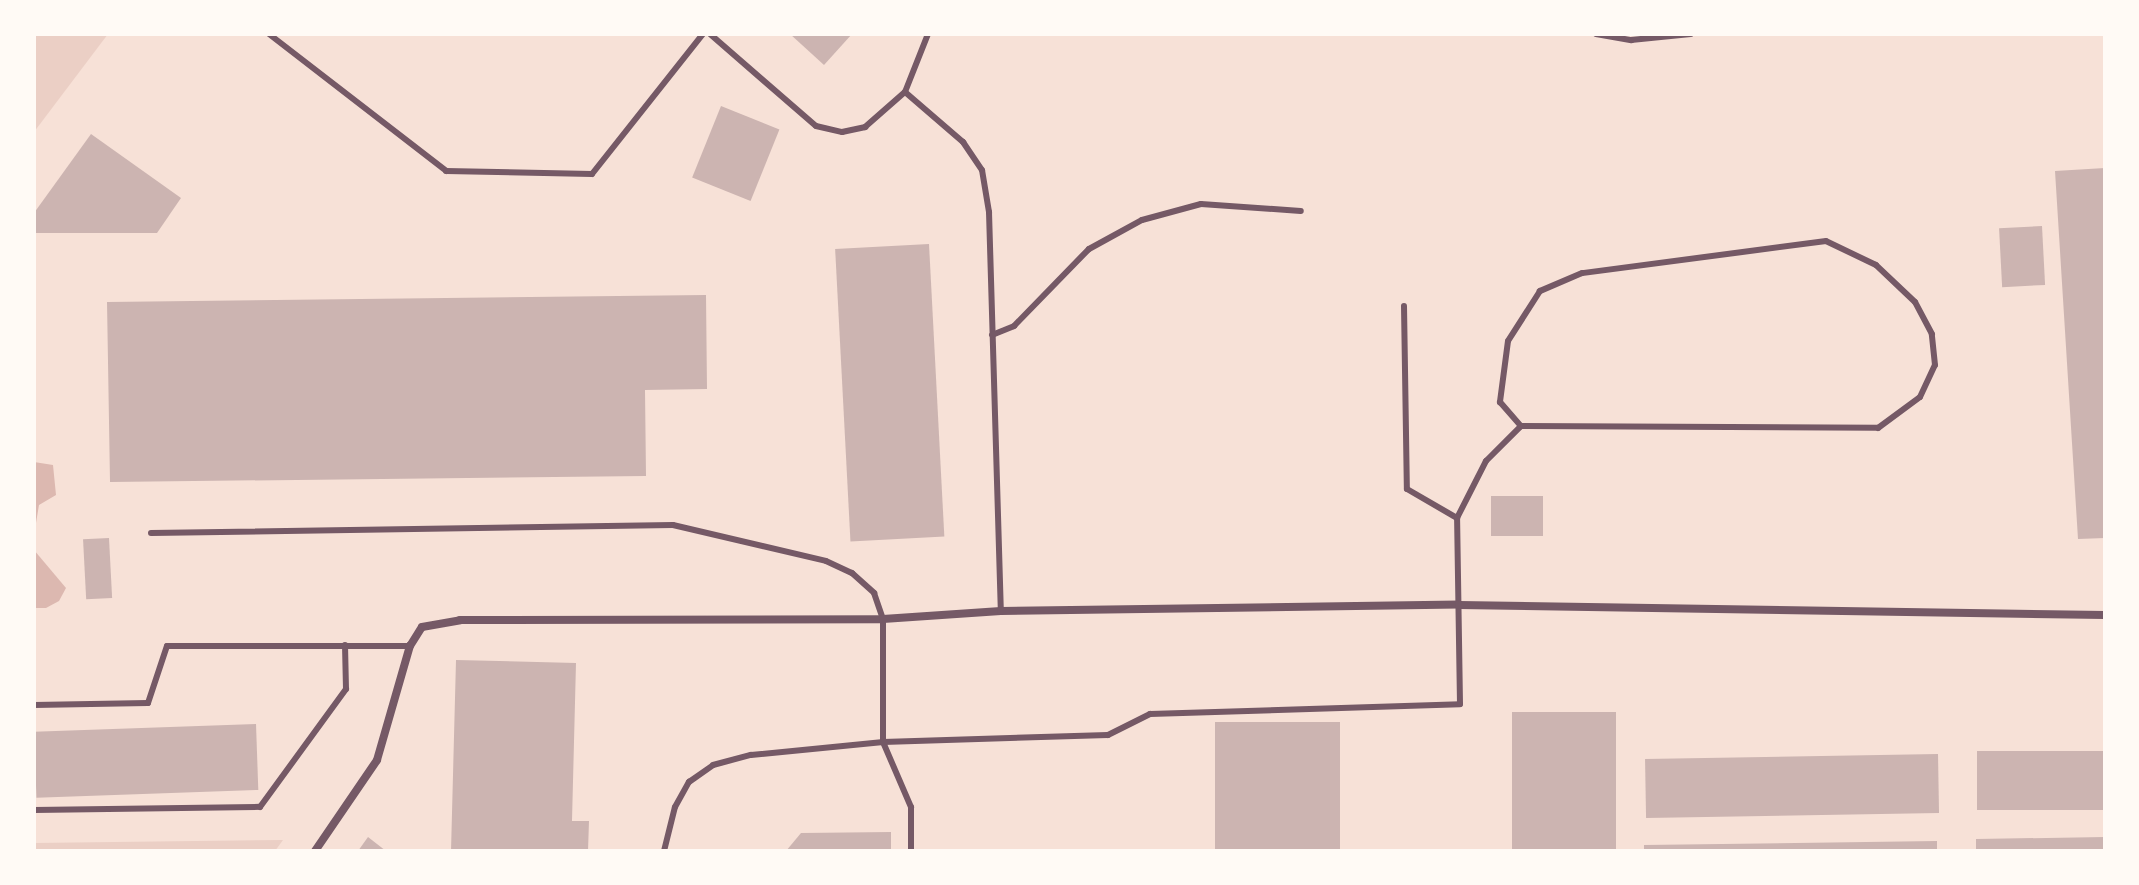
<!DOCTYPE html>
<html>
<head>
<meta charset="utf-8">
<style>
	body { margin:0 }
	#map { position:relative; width:2139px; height:885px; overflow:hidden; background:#f7e1d7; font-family:"Roboto Serif",serif }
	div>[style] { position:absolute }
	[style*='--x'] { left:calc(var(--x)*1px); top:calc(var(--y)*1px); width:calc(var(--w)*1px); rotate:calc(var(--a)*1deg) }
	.green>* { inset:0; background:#ebcfc5 }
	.water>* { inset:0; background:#dcb8b0 }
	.building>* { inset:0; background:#ccb4b1; transform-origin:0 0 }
	.service>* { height:6px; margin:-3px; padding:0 3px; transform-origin:3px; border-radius:3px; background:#755966 }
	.minor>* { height:8px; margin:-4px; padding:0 4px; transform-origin:4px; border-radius:4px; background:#755966 }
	span { translate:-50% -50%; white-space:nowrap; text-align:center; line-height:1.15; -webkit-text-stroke:8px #fffaf5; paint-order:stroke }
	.frame { position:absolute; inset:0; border:36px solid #fffaf5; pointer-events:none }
</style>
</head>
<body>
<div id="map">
	<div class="green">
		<div style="clip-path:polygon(34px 34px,108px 34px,34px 132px)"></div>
		<div style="clip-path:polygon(283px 840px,275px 851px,34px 851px,34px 843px)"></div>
	</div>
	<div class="water">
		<div style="clip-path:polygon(34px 462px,53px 465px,56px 495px,39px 505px,34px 535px)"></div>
		<div style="clip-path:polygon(34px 550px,66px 588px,59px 601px,46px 608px,34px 608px)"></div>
	</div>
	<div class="building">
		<div style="clip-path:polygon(790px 34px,852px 34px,824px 65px)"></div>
		<div style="left:721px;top:106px;width:63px;height:77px;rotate:22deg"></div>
		<div style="clip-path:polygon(91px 134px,181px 198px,157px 233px,34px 233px,34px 213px)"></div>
		<div style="clip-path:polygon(2105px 168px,2105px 538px,2078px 539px,2055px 171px)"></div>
		<div style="left:2042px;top:226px;width:59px;height:43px;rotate:87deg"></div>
		<div style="left:929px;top:244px;width:293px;height:94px;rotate:87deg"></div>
		<div style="clip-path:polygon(706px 295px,707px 389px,645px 390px,646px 476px,110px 482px,107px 302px)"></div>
		<div style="left:1543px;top:496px;width:40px;height:52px;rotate:90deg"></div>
		<div style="left:109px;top:538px;width:60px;height:26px;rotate:87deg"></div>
		<div style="clip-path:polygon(456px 660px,576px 663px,572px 821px,589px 821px,588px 851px,451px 851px)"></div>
		<div style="left:1512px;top:712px;width:104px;height:139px"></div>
		<div style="left:1215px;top:722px;width:125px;height:129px"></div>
		<div style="left:256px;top:724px;width:66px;height:222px;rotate:88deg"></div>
		<div style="left:2105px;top:751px;width:59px;height:128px;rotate:90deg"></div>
		<div style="left:1938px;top:754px;width:59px;height:293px;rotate:89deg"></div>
		<div style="clip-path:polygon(891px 832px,891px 851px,786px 851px,801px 833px)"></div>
		<div style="clip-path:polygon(368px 837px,386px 851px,358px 851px)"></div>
		<div style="clip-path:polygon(2105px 837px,2105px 851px,1976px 851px,1976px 839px)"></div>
		<div style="clip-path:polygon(1937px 841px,1937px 851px,1644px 851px,1644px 845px)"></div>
	</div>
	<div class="service">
		<div style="--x:269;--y:34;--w:224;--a:37.7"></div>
		<div style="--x:446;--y:171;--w:146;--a:1.2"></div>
		<div style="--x:592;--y:174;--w:179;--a:-51.6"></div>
		<div style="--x:710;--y:34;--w:140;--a:41"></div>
		<div style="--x:816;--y:126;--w:27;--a:13"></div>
		<div style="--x:842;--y:132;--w:24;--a:-12"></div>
		<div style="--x:865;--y:127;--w:53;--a:-41.2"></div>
		<div style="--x:905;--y:92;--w:62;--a:-68.4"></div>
		<div style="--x:1596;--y:34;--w:36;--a:10"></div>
		<div style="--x:1631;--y:40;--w:60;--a:-5.7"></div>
		<div style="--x:905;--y:92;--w:77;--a:40.8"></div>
		<div style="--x:963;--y:142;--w:34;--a:56"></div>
		<div style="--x:982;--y:170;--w:43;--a:80.5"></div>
		<div style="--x:989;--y:212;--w:399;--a:88.3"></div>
		<div style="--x:1404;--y:306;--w:183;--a:89.1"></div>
		<div style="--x:1407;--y:489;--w:58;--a:30.1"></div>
		<div style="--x:992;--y:335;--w:24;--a:-22"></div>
		<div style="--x:1014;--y:326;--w:107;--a:-45.8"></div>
		<div style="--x:1089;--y:249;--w:60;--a:-28.7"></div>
		<div style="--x:1142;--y:220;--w:61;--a:-15.2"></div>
		<div style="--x:1201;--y:204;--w:100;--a:4"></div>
		<div style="--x:151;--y:533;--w:522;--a:-0.88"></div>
		<div style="--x:673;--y:525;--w:157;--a:13.2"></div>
		<div style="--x:826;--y:561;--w:29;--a:25"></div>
		<div style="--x:852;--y:573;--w:30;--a:42"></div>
		<div style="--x:874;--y:593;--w:28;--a:71"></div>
		<div style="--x:883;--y:619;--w:123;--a:90"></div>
		<div style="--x:883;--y:742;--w:71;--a:66.7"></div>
		<div style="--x:911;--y:807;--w:44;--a:90"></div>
		<div style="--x:34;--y:705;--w:114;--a:-1"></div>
		<div style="--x:148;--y:703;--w:60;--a:-71.6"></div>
		<div style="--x:167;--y:646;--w:243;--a:0"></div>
		<div style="--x:34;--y:810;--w:226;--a:-0.8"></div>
		<div style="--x:260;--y:807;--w:146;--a:-53.9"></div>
		<div style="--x:346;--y:689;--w:44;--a:-91.3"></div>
		<div style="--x:664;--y:851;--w:45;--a:-76"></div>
		<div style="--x:675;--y:807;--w:29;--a:-61"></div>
		<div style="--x:689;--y:782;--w:29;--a:-35"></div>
		<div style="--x:713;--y:765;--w:39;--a:-15"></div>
		<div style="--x:751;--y:755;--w:133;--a:-5.6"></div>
		<div style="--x:883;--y:742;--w:225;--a:-1.8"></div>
		<div style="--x:1108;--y:735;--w:47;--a:-26.6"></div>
		<div style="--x:1150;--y:714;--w:310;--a:-1.8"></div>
		<div style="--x:1460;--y:704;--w:186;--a:-90.9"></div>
		<div style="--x:1457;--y:518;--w:64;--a:-63"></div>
		<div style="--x:1486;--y:461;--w:49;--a:-45"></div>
		<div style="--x:1521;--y:426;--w:357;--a:0.3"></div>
		<div style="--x:1878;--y:428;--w:52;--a:-36.4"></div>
		<div style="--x:1920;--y:397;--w:35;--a:-65"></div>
		<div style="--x:1935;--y:365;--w:31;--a:-96"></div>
		<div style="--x:1932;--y:334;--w:36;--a:-118"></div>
		<div style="--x:1915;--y:302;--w:54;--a:-136.5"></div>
		<div style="--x:1876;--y:265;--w:55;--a:-154.4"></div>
		<div style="--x:1826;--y:241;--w:246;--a:172.5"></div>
		<div style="--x:1582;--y:273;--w:46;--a:156.8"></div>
		<div style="--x:1540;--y:291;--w:59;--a:122.6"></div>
		<div style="--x:1508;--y:341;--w:62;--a:97.5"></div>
		<div style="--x:1500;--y:402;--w:32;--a:49"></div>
	</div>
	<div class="minor">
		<div style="--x:315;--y:851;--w:110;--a:-55.7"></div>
		<div style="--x:377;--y:760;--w:119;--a:-73.9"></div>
		<div style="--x:410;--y:646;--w:22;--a:-58"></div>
		<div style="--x:422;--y:627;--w:39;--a:-10"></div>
		<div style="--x:460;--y:620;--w:423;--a:-0.1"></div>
		<div style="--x:883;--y:619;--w:118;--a:-3.9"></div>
		<div style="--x:1001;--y:611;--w:458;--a:-0.8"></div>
		<div style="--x:1459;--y:605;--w:646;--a:0.89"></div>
	</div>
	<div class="frame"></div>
</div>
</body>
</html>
